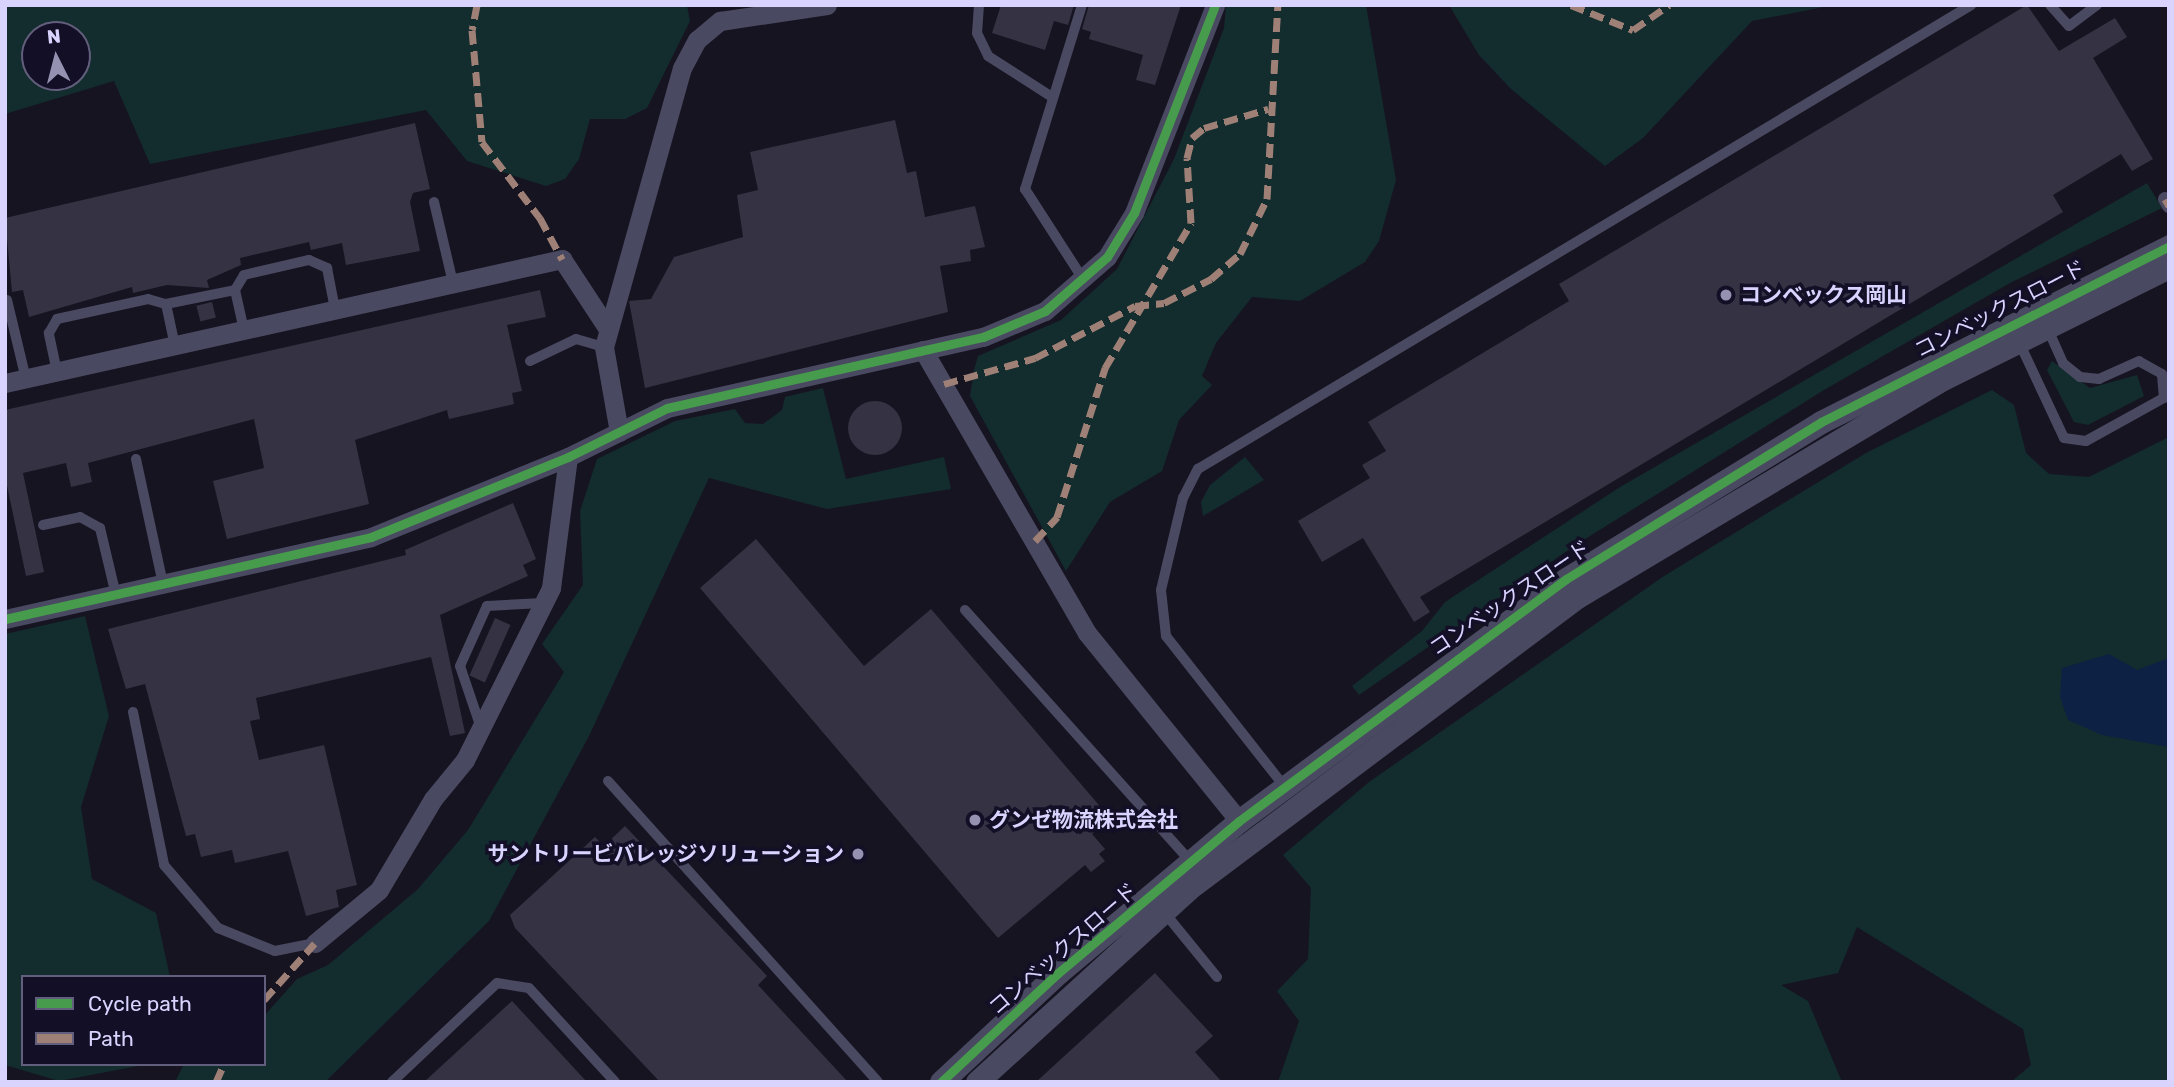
<!DOCTYPE html>
<html>
<head>
<meta charset="utf-8">
<style>
	body { margin:0 }
	#map { position:relative; width:2174px; height:1087px; overflow:hidden; background:#161421; font-family:Rubik,"Noto Sans JP",sans-serif }
	div>[style] { position:absolute }
	[style*='--x'] { left:calc(var(--x)*1px); top:calc(var(--y)*1px); width:calc(var(--w)*1px); rotate:calc(var(--a)*1deg) }
	.green>* { inset:0; background:#132c2d }
	.water>* { inset:0; background:#0d2144 }
	.building>* { inset:0; background:#343243; transform-origin:0 0 }
	.round { border-radius:50% }
	.service>* { height:10px; margin:-5px; padding:0 5px; transform-origin:5px; border-radius:5px; background:#4a4962 }
	.pedestrian>* { height:14px; margin:-7px; padding:0 7px; transform-origin:7px; border-radius:7px; background:#4a4962 }
	.minor>* { height:19px; margin:-9.5px; padding:0 9.5px; transform-origin:9.5px; border-radius:9.5px; background:#4a4962 }
	.tertiary>* { height:23px; margin:-11.5px; padding:0 11.5px; transform-origin:11.5px; border-radius:11.5px; background:#4a4962 }
	.quiet>* { height:7px; margin-top:-3.5px; transform-origin:0; background:repeating-linear-gradient(90deg,#9e8076 0 14px,transparent 0 21px) }
	.cycleway>* { height:9px; margin:-4.5px; padding:0 4.5px; transform-origin:4.5px; border-radius:4.5px; background:#469c4c }
	.dots>* { width:19px; height:19px; translate:-50% -50%; box-sizing:border-box; border:4px solid #130f26; border-radius:50% }
	span { translate:-50% -50%; white-space:nowrap; text-align:center; line-height:1.15; -webkit-text-stroke:7px #130f26; paint-order:stroke }
	.poi-label { font-size:21px; color:#d9d4ff; font-weight:700 }
	.left { translate:0 -50%; text-align:left }
	.right { translate:-100% -50%; text-align:right }
	.street-label { font-size:21px; color:#d9d4ff }
	.frame { position:absolute; inset:0; border:7px solid #d9d4ff; pointer-events:none }
	.legend { position:absolute; left:21px; top:975px; width:245px; height:91px; box-sizing:border-box; background:#130f26; border:2px solid #625e7d; margin:0; padding:9px 12px; list-style:none; font-size:21px; color:#d9d4ff }
	.legend li { display:flex; align-items:center; gap:14px; height:35px }
	.legend b { width:35px; border:2px solid #625e7d }
	.north { position:absolute; left:21px; top:21px; width:70px; height:70px; box-sizing:border-box; background:#130f26; border:2px solid #625e7d; border-radius:50%; rotate:354deg; font-size:19px; font-weight:700; line-height:28px; text-align:center; color:#d9d4ff }
	.north::after { content:''; display:block; margin:auto; width:24px; height:32px; background:#9591b1; clip-path:polygon(50% 0,100% 100%,50% 72%,0 100%) }
</style>
</head>
<body>
<div id="map">
	<div class="green">
		<div style="clip-path:polygon(evenodd,5px 5px,687px 5px,690px 21px,647px 108px,625px 119px,590px 119px,579px 159px,565px 179px,546px 186px,467px 161px,426px 110px,150px 164px,114px 81px,5px 114px,5px 5px,77px 35px,77px 77px,35px 77px,35px 35px,77px 35px)"></div>
		<div style="clip-path:polygon(1226px 5px,1366px 5px,1396px 180px,1379px 241px,1365px 262px,1300px 301px,1252px 297px,1216px 343px,1202px 376px,1212px 385px,1179px 420px,1162px 471px,1110px 502px,1066px 571px,970px 396px,974px 370px,978px 356px,1061px 320px,1117px 269px,1174px 159px,1224px 28px)"></div>
		<div style="clip-path:polygon(1449px 5px,1834px 5px,1752px 21px,1643px 138px,1605px 166px,1511px 89px,1479px 55px)"></div>
		<div style="clip-path:polygon(2147px 183px,2162px 208px,2010px 283px,1824px 390px,1574px 546px,1359px 695px,1352px 686px,1422px 631px,1445px 602px,1620px 487px)"></div>
		<div style="clip-path:polygon(2052px 361px,2090px 388px,2137px 375px,2144px 396px,2088px 425px,2074px 422px,2047px 370px)"></div>
		<div style="clip-path:polygon(823px 388px,846px 479px,944px 457px,951px 489px,827px 509px,709px 478px,589px 736px,489px 921px,325px 1082px,175px 1082px,184px 1064px,264px 1064px,264px 1016px,297px 979px,328px 965px,418px 889px,468px 830px,564px 672px,542px 644px,583px 585px,580px 511px,597px 459px,675px 421px,735px 409px,745px 423px,763px 424px,782px 410px,785px 397px)"></div>
		<div style="clip-path:polygon(1992px 390px,2014px 405px,2026px 453px,2049px 474px,2089px 477px,2169px 437px,2169px 1082px,2011px 1082px,2031px 1065px,2023px 1029px,1857px 927px,1838px 973px,1781px 985px,1808px 1001px,1842px 1082px,1278px 1082px,1299px 1021px,1277px 991px,1308px 959px,1311px 888px,1283px 855px,1369px 782px,1664px 576px,1866px 453px)"></div>
		<div style="clip-path:polygon(1245px 457px,1264px 480px,1203px 516px,1201px 502px,1210px 485px)"></div>
		<div style="clip-path:polygon(85px 616px,109px 716px,81px 807px,92px 879px,156px 913px,170px 977px,23px 977px,23px 1064px,149px 1064px,59px 1081px,5px 1065px,5px 634px)"></div>
	</div>
	<div class="water">
		<div style="clip-path:polygon(2109px 654px,2137px 670px,2169px 658px,2169px 747px,2102px 735px,2068px 720px,2060px 697px,2062px 668px)"></div>
	</div>
	<div class="building">
		<div style="clip-path:polygon(1001px 5px,1074px 5px,1068px 25px,1054px 21px,1045px 50px,992px 33px)"></div>
		<div style="clip-path:polygon(1089px 5px,1181px 5px,1155px 85px,1136px 80px,1143px 55px,1089px 39px,1091px 32px,1082px 29px)"></div>
		<div style="clip-path:polygon(2027px 5px,2059px 51px,2115px 18px,2127px 37px,2093px 58px,2153px 159px,2132px 171px,2121px 154px,2053px 195px,2063px 212px,1420px 597px,1430px 612px,1414px 622px,1363px 538px,1322px 562px,1298px 521px,1370px 478px,1362px 465px,1386px 451px,1368px 422px,1569px 301px,1559px 284px)"></div>
		<div style="clip-path:polygon(895px 120px,907px 173px,916px 171px,925px 217px,975px 206px,985px 247px,970px 250px,971px 261px,940px 266px,948px 312px,645px 388px,629px 301px,651px 299px,674px 257px,743px 237px,737px 195px,758px 190px,750px 152px)"></div>
		<div style="clip-path:polygon(415px 123px,430px 189px,413px 193px,410px 202px,420px 251px,346px 265px,342px 243px,311px 250px,309px 242px,240px 258px,241px 265px,207px 280px,209px 288px,167px 285px,133px 293px,132px 287px,29px 317px,23px 290px,12px 292px,5px 218px)"></div>
		<div style="clip-path:polygon(540px 290px,546px 317px,507px 325px,522px 391px,512px 393px,514px 404px,449px 419px,447px 410px,355px 440px,369px 504px,227px 539px,213px 481px,264px 468px,254px 419px,88px 463px,92px 482px,71px 487px,66px 463px,23px 473px,44px 572px,26px 576px,5px 476px,5px 410px)"></div>
		<div style="left:212px;top:302px;width:16px;height:16px;rotate:76deg"></div>
		<div class="round" style="left:848px;top:401px;width:54px;height:54px"></div>
		<div style="clip-path:polygon(513px 503px,536px 559px,523px 565px,528px 576px,440px 615px,465px 733px,450px 736px,431px 657px,256px 698px,260px 719px,250px 721px,259px 760px,324px 745px,357px 885px,336px 890px,339px 907px,306px 916px,288px 851px,235px 863px,232px 850px,201px 857px,195px 834px,186px 836px,145px 684px,126px 689px,108px 629px,406px 555px,405px 550px)"></div>
		<div style="clip-path:polygon(756px 539px,864px 666px,931px 609px,1110px 818px,1092px 834px,1105px 849px,1099px 854px,1105px 861px,1091px 872px,1085px 865px,998px 938px,700px 588px)"></div>
		<div style="left:495px;top:618px;width:17px;height:63px;rotate:24deg"></div>
		<div style="clip-path:polygon(625px 826px,767px 976px,758px 985px,848px 1082px,660px 1082px,515px 928px,510px 915px,595px 837px,604px 846px)"></div>
		<div style="clip-path:polygon(1155px 973px,1213px 1036px,1195px 1052px,1222px 1082px,1036px 1082px)"></div>
		<div style="clip-path:polygon(512px 1001px,587px 1082px,424px 1082px)"></div>
	</div>
	<div class="service">
		<div style="--x:979;--y:5;--w:28;--a:94"></div>
		<div style="--x:977;--y:33;--w:25;--a:64"></div>
		<div style="--x:988;--y:56;--w:76;--a:32.6"></div>
		<div style="--x:1082;--y:5;--w:193;--a:107.2"></div>
		<div style="--x:1025;--y:189;--w:107;--a:57.2"></div>
		<div style="--x:2050;--y:5;--w:28;--a:48"></div>
		<div style="--x:2069;--y:26;--w:35;--a:-37"></div>
		<div style="--x:434;--y:202;--w:83;--a:76.8"></div>
		<div style="--x:7;--y:300;--w:81;--a:76.5"></div>
		<div style="--x:166;--y:304;--w:70;--a:-11.5"></div>
		<div style="--x:244;--y:330;--w:41;--a:-102.7"></div>
		<div style="--x:235;--y:290;--w:17;--a:-59"></div>
		<div style="--x:244;--y:275;--w:67;--a:-13"></div>
		<div style="--x:309;--y:260;--w:20;--a:24"></div>
		<div style="--x:327;--y:268;--w:42;--a:79"></div>
		<div style="--x:2019;--y:342;--w:106;--a:64.9"></div>
		<div style="--x:2064;--y:438;--w:22;--a:8"></div>
		<div style="--x:2086;--y:441;--w:89;--a:-28.9"></div>
		<div style="--x:2164;--y:398;--w:24;--a:-95"></div>
		<div style="--x:2162;--y:374;--w:26;--a:-151"></div>
		<div style="--x:2139;--y:361;--w:44;--a:155.8"></div>
		<div style="--x:2099;--y:379;--w:19;--a:-174"></div>
		<div style="--x:2080;--y:377;--w:22;--a:-141"></div>
		<div style="--x:2063;--y:363;--w:37;--a:-114"></div>
		<div style="--x:530;--y:361;--w:51;--a:-25.6"></div>
		<div style="--x:576;--y:339;--w:29;--a:16"></div>
		<div style="--x:57;--y:372;--w:40;--a:-102"></div>
		<div style="--x:49;--y:333;--w:16;--a:-60"></div>
		<div style="--x:57;--y:319;--w:93;--a:-12.4"></div>
		<div style="--x:148;--y:299;--w:19;--a:16"></div>
		<div style="--x:166;--y:304;--w:43;--a:77.9"></div>
		<div style="--x:136;--y:459;--w:128;--a:77.8"></div>
		<div style="--x:43;--y:525;--w:38;--a:-12"></div>
		<div style="--x:80;--y:517;--w:23;--a:29"></div>
		<div style="--x:100;--y:528;--w:69;--a:76.6"></div>
		<div style="--x:965;--y:610;--w:338;--a:48.1"></div>
		<div style="--x:133;--y:712;--w:156;--a:78.5"></div>
		<div style="--x:164;--y:865;--w:83;--a:49.4"></div>
		<div style="--x:218;--y:928;--w:61;--a:22"></div>
		<div style="--x:275;--y:951;--w:41;--a:-11.3"></div>
		<div style="--x:480;--y:725;--w:62;--a:-108.7"></div>
		<div style="--x:460;--y:666;--w:66;--a:-65.8"></div>
		<div style="--x:487;--y:606;--w:56;--a:-3.1"></div>
		<div style="--x:608;--y:781;--w:404;--a:48.1"></div>
		<div style="--x:1284;--y:786;--w:191;--a:-128.2"></div>
		<div style="--x:1166;--y:636;--w:46;--a:-96.2"></div>
		<div style="--x:1161;--y:590;--w:95;--a:-76.6"></div>
		<div style="--x:1183;--y:498;--w:33;--a:-63"></div>
		<div style="--x:1198;--y:469;--w:902;--a:-30.97"></div>
		<div style="--x:1164;--y:912;--w:84;--a:50.8"></div>
		<div style="--x:392;--y:1082;--w:144;--a:-43.3"></div>
		<div style="--x:497;--y:983;--w:32;--a:9"></div>
		<div style="--x:529;--y:988;--w:127;--a:47.5"></div>
	</div>
	<div class="pedestrian">
		<div style="--x:2165;--y:199;--w:8;--a:60"></div>
	</div>
	<div class="minor">
		<div style="--x:923;--y:350;--w:327;--a:59.9"></div>
		<div style="--x:1087;--y:633;--w:242;--a:51"></div>
		<div style="--x:5;--y:383;--w:571;--a:-12.55"></div>
		<div style="--x:562;--y:259;--w:84;--a:56.7"></div>
		<div style="--x:619;--y:432;--w:86;--a:-100"></div>
		<div style="--x:604;--y:347;--w:290;--a:-74.4"></div>
		<div style="--x:682;--y:68;--w:32;--a:-62"></div>
		<div style="--x:697;--y:40;--w:30;--a:-40"></div>
		<div style="--x:720;--y:21;--w:108;--a:-8.5"></div>
		<div style="--x:5;--y:619;--w:375;--a:-12.6"></div>
		<div style="--x:371;--y:537;--w:213;--a:-22.1"></div>
		<div style="--x:568;--y:457;--w:110;--a:-26.3"></div>
		<div style="--x:667;--y:408;--w:324;--a:-12.7"></div>
		<div style="--x:983;--y:337;--w:67;--a:-22.8"></div>
		<div style="--x:1045;--y:311;--w:82;--a:-41.1"></div>
		<div style="--x:1107;--y:257;--w:52;--a:-58.5"></div>
		<div style="--x:1134;--y:213;--w:223;--a:-68.7"></div>
		<div style="--x:315;--y:943;--w:83;--a:-39.6"></div>
		<div style="--x:379;--y:890;--w:106;--a:-59.3"></div>
		<div style="--x:433;--y:799;--w:50;--a:-50.6"></div>
		<div style="--x:465;--y:760;--w:192;--a:-63.4"></div>
		<div style="--x:551;--y:588;--w:132;--a:-82.6"></div>
	</div>
	<div class="tertiary">
		<div style="--x:941;--y:1082;--w:160;--a:-43"></div>
		<div style="--x:1058;--y:973;--w:236;--a:-40"></div>
		<div style="--x:1239;--y:821;--w:407;--a:-36.5"></div>
		<div style="--x:1566;--y:579;--w:299;--a:-31.6"></div>
		<div style="--x:1821;--y:422;--w:390;--a:-26.8"></div>
		<div style="--x:977;--y:1082;--w:286;--a:-42.4"></div>
		<div style="--x:1188;--y:889;--w:486;--a:-36.9"></div>
		<div style="--x:1577;--y:597;--w:428;--a:-30.8"></div>
		<div style="--x:1945;--y:378;--w:250;--a:-26.4"></div>
	</div>
	<div class="quiet">
		<div style="--x:477;--y:5;--w:25;--a:101"></div>
		<div style="--x:472;--y:30;--w:112;--a:84.9"></div>
		<div style="--x:482;--y:142;--w:96;--a:52.7"></div>
		<div style="--x:540;--y:218;--w:47;--a:61.8"></div>
		<div style="--x:1571;--y:5;--w:67;--a:22"></div>
		<div style="--x:1633;--y:30;--w:44;--a:-34.8"></div>
		<div style="--x:2165;--y:199;--w:8;--a:60"></div>
		<div style="--x:944;--y:384;--w:95;--a:-15.9"></div>
		<div style="--x:1035;--y:358;--w:113;--a:-27.5"></div>
		<div style="--x:1135;--y:306;--w:29;--a:-6"></div>
		<div style="--x:1164;--y:303;--w:53;--a:-27.1"></div>
		<div style="--x:1211;--y:279;--w:38;--a:-41"></div>
		<div style="--x:1240;--y:254;--w:61;--a:-63.9"></div>
		<div style="--x:1267;--y:199;--w:194;--a:-86.8"></div>
		<div style="--x:1035;--y:541;--w:33;--a:-47"></div>
		<div style="--x:1057;--y:517;--w:157;--a:-72.1"></div>
		<div style="--x:1105;--y:368;--w:169;--a:-59.3"></div>
		<div style="--x:1191;--y:223;--w:65;--a:-93.5"></div>
		<div style="--x:1187;--y:158;--w:21;--a:-76"></div>
		<div style="--x:1192;--y:138;--w:16;--a:-40"></div>
		<div style="--x:1204;--y:128;--w:67;--a:-16.5"></div>
		<div style="--x:264;--y:1000;--w:76;--a:-48.2"></div>
		<div style="--x:216;--y:1082;--w:20;--a:-66"></div>
	</div>
	<div class="cycleway">
		<div style="--x:5;--y:619;--w:375;--a:-12.6"></div>
		<div style="--x:371;--y:537;--w:213;--a:-22.1"></div>
		<div style="--x:568;--y:457;--w:110;--a:-26.3"></div>
		<div style="--x:667;--y:408;--w:324;--a:-12.7"></div>
		<div style="--x:983;--y:337;--w:67;--a:-22.8"></div>
		<div style="--x:1045;--y:311;--w:82;--a:-41.1"></div>
		<div style="--x:1107;--y:257;--w:52;--a:-58.5"></div>
		<div style="--x:1134;--y:213;--w:223;--a:-68.7"></div>
		<div style="--x:941;--y:1082;--w:160;--a:-43"></div>
		<div style="--x:1058;--y:973;--w:236;--a:-40"></div>
		<div style="--x:1239;--y:821;--w:407;--a:-36.5"></div>
		<div style="--x:1566;--y:579;--w:299;--a:-31.6"></div>
		<div style="--x:1821;--y:422;--w:390;--a:-26.8"></div>
	</div>
	<div class="dots">
		<div style="left:1726px;top:295px;background:#9591b1"></div>
		<div style="left:975px;top:820px;background:#9591b1"></div>
		<div style="left:858px;top:854px;background:#9591b1"></div>
	</div>
	<div class="poi-label">
		<span class="left" style="left:1740px;top:295px">コンベックス岡山</span>
		<span class="left" style="left:989px;top:820px">グンゼ物流株式会社</span>
		<span class="right" style="left:844px;top:854px">サントリービバレッジソリューション</span>
	</div>
	<div class="street-label">
		<span style="left:2000px;top:309px;rotate:-27deg">コンベックスロード</span>
		<span style="left:1510px;top:598px;rotate:-34deg">コンベックスロード</span>
		<span style="left:1063px;top:949px;rotate:-41deg">コンベックスロード</span>
	</div>
	<div class="frame"></div>
	<ul class="legend">
	<li><b style="height:9px;background:#469c4c"></b>Cycle path</li>
	<li><b style="height:9px;background:#9e8076"></b>Path</li>
	</ul>
	<div class="north">N</div>
</div>
</body>
</html>
